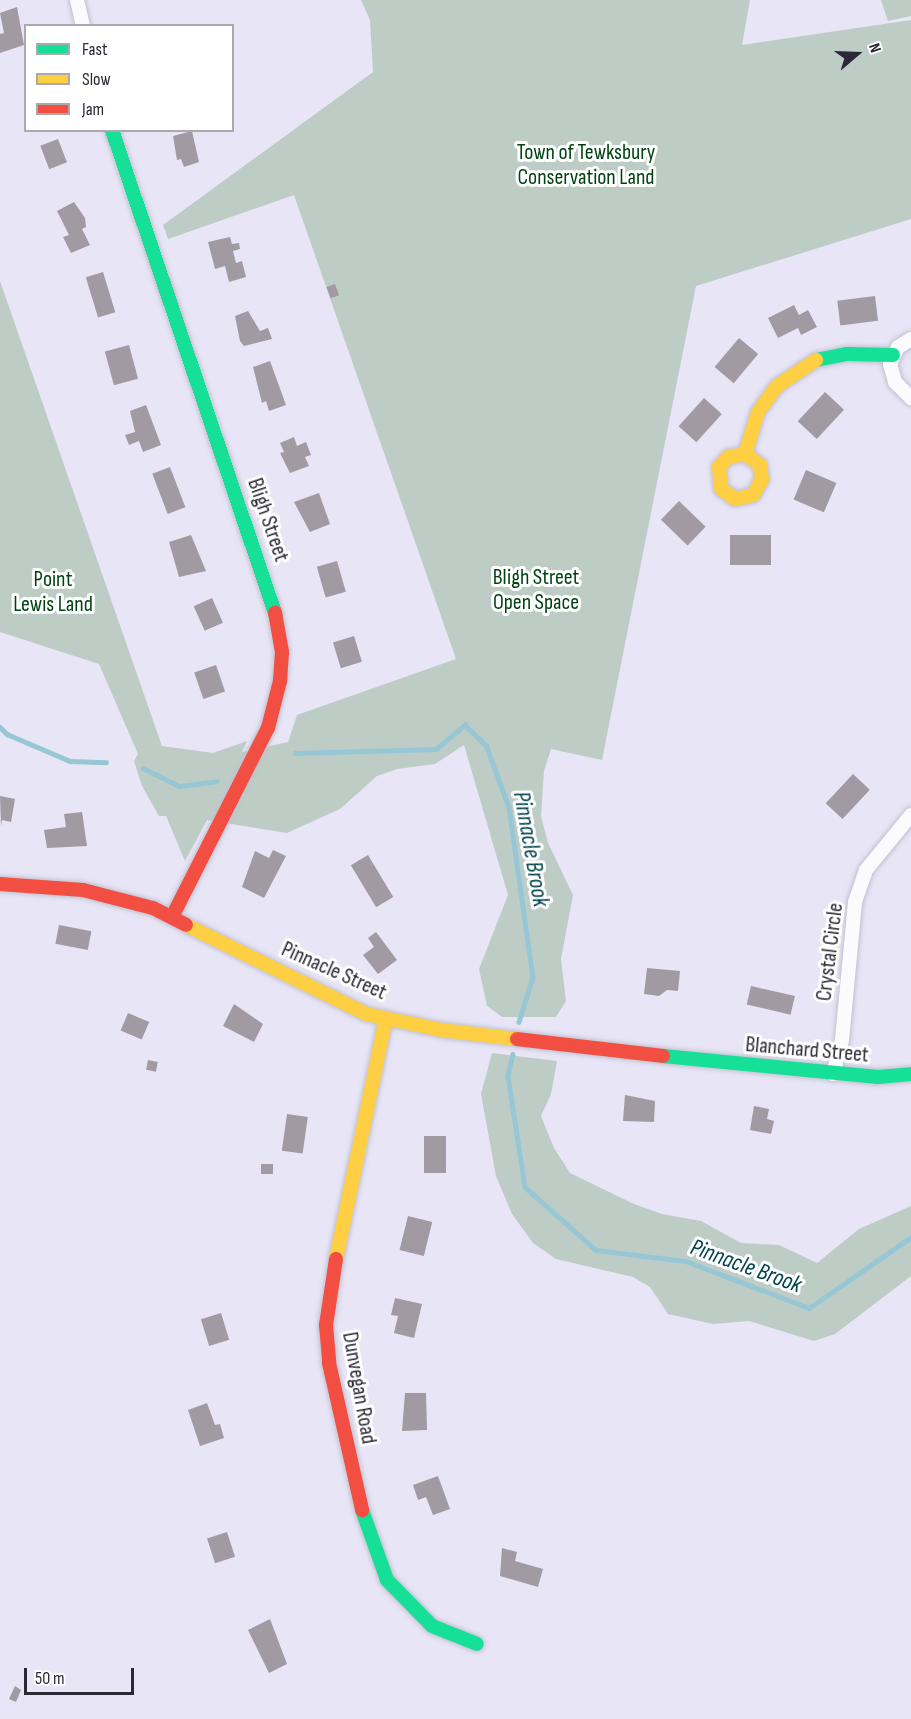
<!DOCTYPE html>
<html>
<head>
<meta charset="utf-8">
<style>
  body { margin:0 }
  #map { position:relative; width:911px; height:1719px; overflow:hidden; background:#e7e5f6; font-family:"Sofia Sans Condensed",sans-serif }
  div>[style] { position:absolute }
  .green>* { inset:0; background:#beccc6 }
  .stream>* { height:4.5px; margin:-2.25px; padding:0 2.25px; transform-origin:2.25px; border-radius:2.25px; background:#97c7d4 }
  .building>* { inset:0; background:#a19aa3; transform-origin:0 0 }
  .roads { filter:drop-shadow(0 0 2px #c2c1ce) drop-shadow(0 0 2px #c2c1ce) }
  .street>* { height:14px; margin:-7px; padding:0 7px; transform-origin:7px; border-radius:7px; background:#fbfbfe }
  .fast>* { height:14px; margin:-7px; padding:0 7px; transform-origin:7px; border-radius:7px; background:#16e098 }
  .slow>* { height:14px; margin:-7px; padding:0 7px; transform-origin:7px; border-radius:7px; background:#ffcf43 }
  .jam>* { height:14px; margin:-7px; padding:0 7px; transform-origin:7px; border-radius:7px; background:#f24e42 }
  span { translate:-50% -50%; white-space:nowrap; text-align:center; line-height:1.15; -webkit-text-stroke:6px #fff; paint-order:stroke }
  .park-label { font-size:22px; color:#004311 }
  .street-label { font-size:22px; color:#2b2935 }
  .water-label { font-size:24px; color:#00434c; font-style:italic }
  .legend { position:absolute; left:24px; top:24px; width:210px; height:108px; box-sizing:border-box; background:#fff; border:2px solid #aaa9ae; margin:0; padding:8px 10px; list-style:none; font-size:18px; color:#2b2935 }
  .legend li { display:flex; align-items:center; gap:12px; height:30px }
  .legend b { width:30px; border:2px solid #aaa9ae }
  .north { position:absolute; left:827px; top:24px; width:60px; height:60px; -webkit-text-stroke:4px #fff; paint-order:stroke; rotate:71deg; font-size:16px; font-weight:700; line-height:24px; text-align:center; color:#2b2935 }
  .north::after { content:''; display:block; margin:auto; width:21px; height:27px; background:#2b2935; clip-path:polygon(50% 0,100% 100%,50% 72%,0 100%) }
  .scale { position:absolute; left:24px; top:1668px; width:110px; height:27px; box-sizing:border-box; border:3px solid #2b2935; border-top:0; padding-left:8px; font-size:18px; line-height:21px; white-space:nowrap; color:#2b2935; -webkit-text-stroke:4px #fff; paint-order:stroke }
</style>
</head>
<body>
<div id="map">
  <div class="green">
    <i style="clip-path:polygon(361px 0,750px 0,742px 45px,911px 20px,911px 219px,696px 286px,602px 760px,551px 749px,544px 771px,541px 816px,548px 843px,573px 895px,561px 959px,566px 1001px,556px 1017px,502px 1017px,487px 1006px,479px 969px,508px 895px,464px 745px,435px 764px,397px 769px,377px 776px,340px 809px,287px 833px,207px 820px,185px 861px,166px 816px,159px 816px,142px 786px,134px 761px,138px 754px,99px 664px,0 632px,0 281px,162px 746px,213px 753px,247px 741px,242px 752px,288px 742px,297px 715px,456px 659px,294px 195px,168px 239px,163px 225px,373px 72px,370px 20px)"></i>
    <i style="clip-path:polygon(881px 0,911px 0,911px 16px,888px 21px)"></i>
    <i style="clip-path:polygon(492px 1053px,557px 1061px,551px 1094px,541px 1116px,554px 1148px,570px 1173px,634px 1204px,662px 1214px,701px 1221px,741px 1243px,779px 1245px,817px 1263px,859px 1229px,911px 1206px,911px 1276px,835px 1334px,814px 1341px,749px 1321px,713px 1324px,668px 1314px,650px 1287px,633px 1277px,556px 1259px,533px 1243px,512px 1214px,496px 1176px,481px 1094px)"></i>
  </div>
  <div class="stream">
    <i style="left:0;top:727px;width:10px;rotate:45deg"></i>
    <i style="left:7px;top:734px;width:69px;rotate:23.2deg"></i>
    <i style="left:70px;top:761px;width:36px;rotate:2deg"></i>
    <i style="left:295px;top:753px;width:141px;rotate:-1.6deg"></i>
    <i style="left:436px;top:749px;width:38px;rotate:-40deg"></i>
    <i style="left:465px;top:725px;width:29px;rotate:44deg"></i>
    <i style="left:486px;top:745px;width:66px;rotate:69.6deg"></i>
    <i style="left:509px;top:807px;width:172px;rotate:82deg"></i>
    <i style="left:533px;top:977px;width:47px;rotate:107.3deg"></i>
    <i style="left:143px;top:768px;width:40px;rotate:26.6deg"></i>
    <i style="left:179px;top:786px;width:38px;rotate:-7deg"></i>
    <i style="left:513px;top:1054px;width:23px;rotate:103deg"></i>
    <i style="left:508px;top:1076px;width:112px;rotate:81.3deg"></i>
    <i style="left:525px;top:1187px;width:95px;rotate:41.6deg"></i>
    <i style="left:596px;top:1250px;width:91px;rotate:7deg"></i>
    <i style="left:686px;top:1261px;width:132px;rotate:20.9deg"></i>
    <i style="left:809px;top:1308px;width:124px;rotate:-34.8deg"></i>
  </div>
  <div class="building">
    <i style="clip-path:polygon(17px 7px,24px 45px,0 53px,0 34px,4px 33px,0 13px)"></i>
    <i style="clip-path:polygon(192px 131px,199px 162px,184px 167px,181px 159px,177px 160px,173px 136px)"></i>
    <i style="left:58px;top:139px;width:25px;height:19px;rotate:69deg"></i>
    <i style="clip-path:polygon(74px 202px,85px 218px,86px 227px,82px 229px,90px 245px,71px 253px,63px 237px,69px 235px,57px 211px)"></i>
    <i style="clip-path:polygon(230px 237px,232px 244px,239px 243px,240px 249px,233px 251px,236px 263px,242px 261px,246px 277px,229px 282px,225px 266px,215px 269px,208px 242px)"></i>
    <i style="left:103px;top:272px;width:42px;height:18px;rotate:73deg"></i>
    <i style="left:335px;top:284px;width:12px;height:9px;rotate:70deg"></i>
    <i style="left:875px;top:296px;width:25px;height:38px;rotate:83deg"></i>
    <i style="clip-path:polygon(794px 305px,799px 315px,808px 310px,817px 327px,801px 335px,798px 328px,778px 338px,768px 318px)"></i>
    <i style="clip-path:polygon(248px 311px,260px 331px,268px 328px,272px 339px,244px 346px,240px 341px,235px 316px)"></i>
    <i style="left:739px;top:338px;width:25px;height:38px;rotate:40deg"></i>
    <i style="left:129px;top:345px;width:35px;height:25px;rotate:75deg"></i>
    <i style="clip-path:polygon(270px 361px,286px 405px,269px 411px,266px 401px,262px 403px,253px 367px)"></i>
    <i style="left:825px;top:392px;width:26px;height:40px;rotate:43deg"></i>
    <i style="left:704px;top:398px;width:24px;height:38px;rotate:42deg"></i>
    <i style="clip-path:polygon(146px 405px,161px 445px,143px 452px,139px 441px,129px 445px,125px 435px,135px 432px,130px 411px)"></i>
    <i style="clip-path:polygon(294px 437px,297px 446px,306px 442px,311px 455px,305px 457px,309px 466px,290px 473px,280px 453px,284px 452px,280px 443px)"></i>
    <i style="left:170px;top:467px;width:43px;height:19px;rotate:69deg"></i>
    <i style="left:806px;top:470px;width:33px;height:32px;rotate:23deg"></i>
    <i style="clip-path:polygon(319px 493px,330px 524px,310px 532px,294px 502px)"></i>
    <i style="left:679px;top:501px;width:37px;height:26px;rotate:44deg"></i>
    <i style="clip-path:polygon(191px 535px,206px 571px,179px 577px,169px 542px)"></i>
    <i style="left:730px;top:535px;width:41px;height:30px"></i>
    <i style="left:337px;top:561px;width:32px;height:21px;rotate:74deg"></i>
    <i style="left:212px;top:598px;width:27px;height:20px;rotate:66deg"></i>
    <i style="left:354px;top:636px;width:27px;height:22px;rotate:73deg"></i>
    <i style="left:216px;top:665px;width:28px;height:23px;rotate:71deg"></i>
    <i style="left:853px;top:774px;width:23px;height:40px;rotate:43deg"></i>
    <i style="clip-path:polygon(0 796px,15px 799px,11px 822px,2px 820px,1px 826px)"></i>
    <i style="clip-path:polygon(82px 812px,87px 846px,47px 848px,44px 830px,66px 827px,64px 814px)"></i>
    <i style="clip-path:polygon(273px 850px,286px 856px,264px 898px,242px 887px,255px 851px,269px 858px)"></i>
    <i style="left:368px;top:855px;width:49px;height:20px;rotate:59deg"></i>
    <i style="left:59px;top:925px;width:33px;height:19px;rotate:11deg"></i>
    <i style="clip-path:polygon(376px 932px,397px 960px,378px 974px,363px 955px,374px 947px,368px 938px)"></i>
    <i style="clip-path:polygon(647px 968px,680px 971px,678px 991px,667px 990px,659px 996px,644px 994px)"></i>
    <i style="left:751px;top:986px;width:45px;height:19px;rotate:13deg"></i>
    <i style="clip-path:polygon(234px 1004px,263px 1024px,254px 1042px,223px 1026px)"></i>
    <i style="left:128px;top:1013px;width:23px;height:19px;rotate:23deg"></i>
    <i style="left:148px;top:1060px;width:10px;height:10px;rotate:11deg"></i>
    <i style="clip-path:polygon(625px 1095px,655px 1101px,654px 1122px,623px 1121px)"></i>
    <i style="clip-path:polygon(754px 1106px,769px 1109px,767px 1119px,774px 1121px,771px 1134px,750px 1130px)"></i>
    <i style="left:287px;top:1114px;width:21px;height:37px;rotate:8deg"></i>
    <i style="left:424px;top:1136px;width:22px;height:37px"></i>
    <i style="left:261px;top:1164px;width:12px;height:10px"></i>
    <i style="left:408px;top:1216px;width:25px;height:35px;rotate:14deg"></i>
    <i style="clip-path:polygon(395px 1298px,422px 1304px,414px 1338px,394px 1333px,398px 1316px,391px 1315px)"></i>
    <i style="left:221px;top:1313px;width:28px;height:21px;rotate:73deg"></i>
    <i style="clip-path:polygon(405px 1393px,426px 1393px,427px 1430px,402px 1431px)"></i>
    <i style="clip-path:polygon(207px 1403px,215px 1425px,220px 1424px,224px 1438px,200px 1446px,188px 1410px)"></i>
    <i style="clip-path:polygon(438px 1476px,450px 1509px,433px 1515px,426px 1497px,418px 1500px,413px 1485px)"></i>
    <i style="left:227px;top:1532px;width:26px;height:21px;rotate:72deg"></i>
    <i style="clip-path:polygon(502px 1548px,517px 1552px,515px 1561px,543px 1569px,538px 1587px,500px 1576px)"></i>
    <i style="clip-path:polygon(270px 1619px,287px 1664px,269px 1673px,248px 1630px)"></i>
    <i style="clip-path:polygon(15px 1686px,21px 1690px,16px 1702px,9px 1699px)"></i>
  </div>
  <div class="roads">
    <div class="street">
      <i style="left:77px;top:0;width:27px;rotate:77deg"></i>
      <i style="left:911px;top:339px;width:15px;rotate:148deg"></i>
      <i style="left:898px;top:347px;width:19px;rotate:115deg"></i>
      <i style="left:890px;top:364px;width:19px;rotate:74deg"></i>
      <i style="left:895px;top:382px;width:23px;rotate:45deg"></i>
      <i style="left:833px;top:1074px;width:35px;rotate:-75deg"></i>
      <i style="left:842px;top:1040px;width:139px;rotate:-84.6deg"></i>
      <i style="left:855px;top:902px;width:34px;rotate:-71deg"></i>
      <i style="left:866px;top:870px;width:71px;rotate:-50.7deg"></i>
    </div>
    <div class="fast">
      <i style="left:112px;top:130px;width:510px;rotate:71.35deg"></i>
      <i style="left:816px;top:360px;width:32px;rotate:-11deg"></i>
      <i style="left:847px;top:354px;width:46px;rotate:1.2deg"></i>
      <i style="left:663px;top:1056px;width:216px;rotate:5.6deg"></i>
      <i style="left:878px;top:1077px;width:33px;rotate:-5deg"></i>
      <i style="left:362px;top:1510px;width:74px;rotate:70.3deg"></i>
      <i style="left:387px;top:1580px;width:64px;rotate:45.6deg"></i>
      <i style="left:432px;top:1626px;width:48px;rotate:21.8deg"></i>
    </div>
    <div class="slow">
      <i style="left:745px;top:454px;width:19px;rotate:36deg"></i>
      <i style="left:760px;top:465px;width:14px;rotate:82deg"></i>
      <i style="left:762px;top:479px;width:18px;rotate:119deg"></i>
      <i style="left:753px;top:495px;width:18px;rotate:167deg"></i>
      <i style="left:735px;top:499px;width:17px;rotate:-144deg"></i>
      <i style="left:721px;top:489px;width:22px;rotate:-95deg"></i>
      <i style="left:719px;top:467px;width:13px;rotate:-48deg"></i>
      <i style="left:728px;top:457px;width:17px;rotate:-10deg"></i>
      <i style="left:745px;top:454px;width:44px;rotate:-72.8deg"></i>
      <i style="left:758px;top:412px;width:32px;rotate:-54deg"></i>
      <i style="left:777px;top:386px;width:47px;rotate:-33.7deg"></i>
      <i style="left:186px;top:925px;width:201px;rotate:26.3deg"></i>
      <i style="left:366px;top:1014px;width:77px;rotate:12deg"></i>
      <i style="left:441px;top:1030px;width:77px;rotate:6.8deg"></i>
      <i style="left:336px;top:1259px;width:246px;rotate:-78.3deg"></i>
    </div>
    <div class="jam">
      <i style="left:0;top:884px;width:83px;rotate:4.1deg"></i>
      <i style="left:83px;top:890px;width:72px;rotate:14.4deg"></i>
      <i style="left:153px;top:908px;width:37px;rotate:27deg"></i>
      <i style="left:172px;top:917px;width:212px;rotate:-63.1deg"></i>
      <i style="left:268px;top:728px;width:49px;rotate:-75.7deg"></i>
      <i style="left:280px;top:681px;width:29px;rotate:-86deg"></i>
      <i style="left:282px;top:652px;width:40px;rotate:-100deg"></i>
      <i style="left:517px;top:1039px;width:147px;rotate:6.6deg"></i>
      <i style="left:336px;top:1259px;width:67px;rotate:98.6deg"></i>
      <i style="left:326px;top:1325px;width:38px;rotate:85deg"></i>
      <i style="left:329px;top:1363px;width:151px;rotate:77.3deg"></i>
    </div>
  </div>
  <div class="park-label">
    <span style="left:586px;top:165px">Town of Tewksbury<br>Conservation Land</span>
    <span style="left:536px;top:590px">Bligh Street<br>Open Space</span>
    <span style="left:53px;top:592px">Point<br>Lewis Land</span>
  </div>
  <div class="street-label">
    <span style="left:268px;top:520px;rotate:71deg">Bligh Street</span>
    <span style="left:830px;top:952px;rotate:-83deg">Crystal Circle</span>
    <span style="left:334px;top:971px;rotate:24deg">Pinnacle Street</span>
    <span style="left:807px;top:1050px;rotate:5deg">Blanchard Street</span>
    <span style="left:359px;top:1388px;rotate:80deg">Dunvegan Road</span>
  </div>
  <div class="water-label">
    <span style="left:531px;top:849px;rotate:80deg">Pinnacle Brook</span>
    <span style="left:746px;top:1266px;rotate:20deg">Pinnacle Brook</span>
  </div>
  <ul class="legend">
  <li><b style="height:8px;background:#16e098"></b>Fast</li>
  <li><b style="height:8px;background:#ffcf43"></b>Slow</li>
  <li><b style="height:8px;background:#f24e42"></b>Jam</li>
  </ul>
  <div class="north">N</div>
  <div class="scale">50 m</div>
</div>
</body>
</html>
